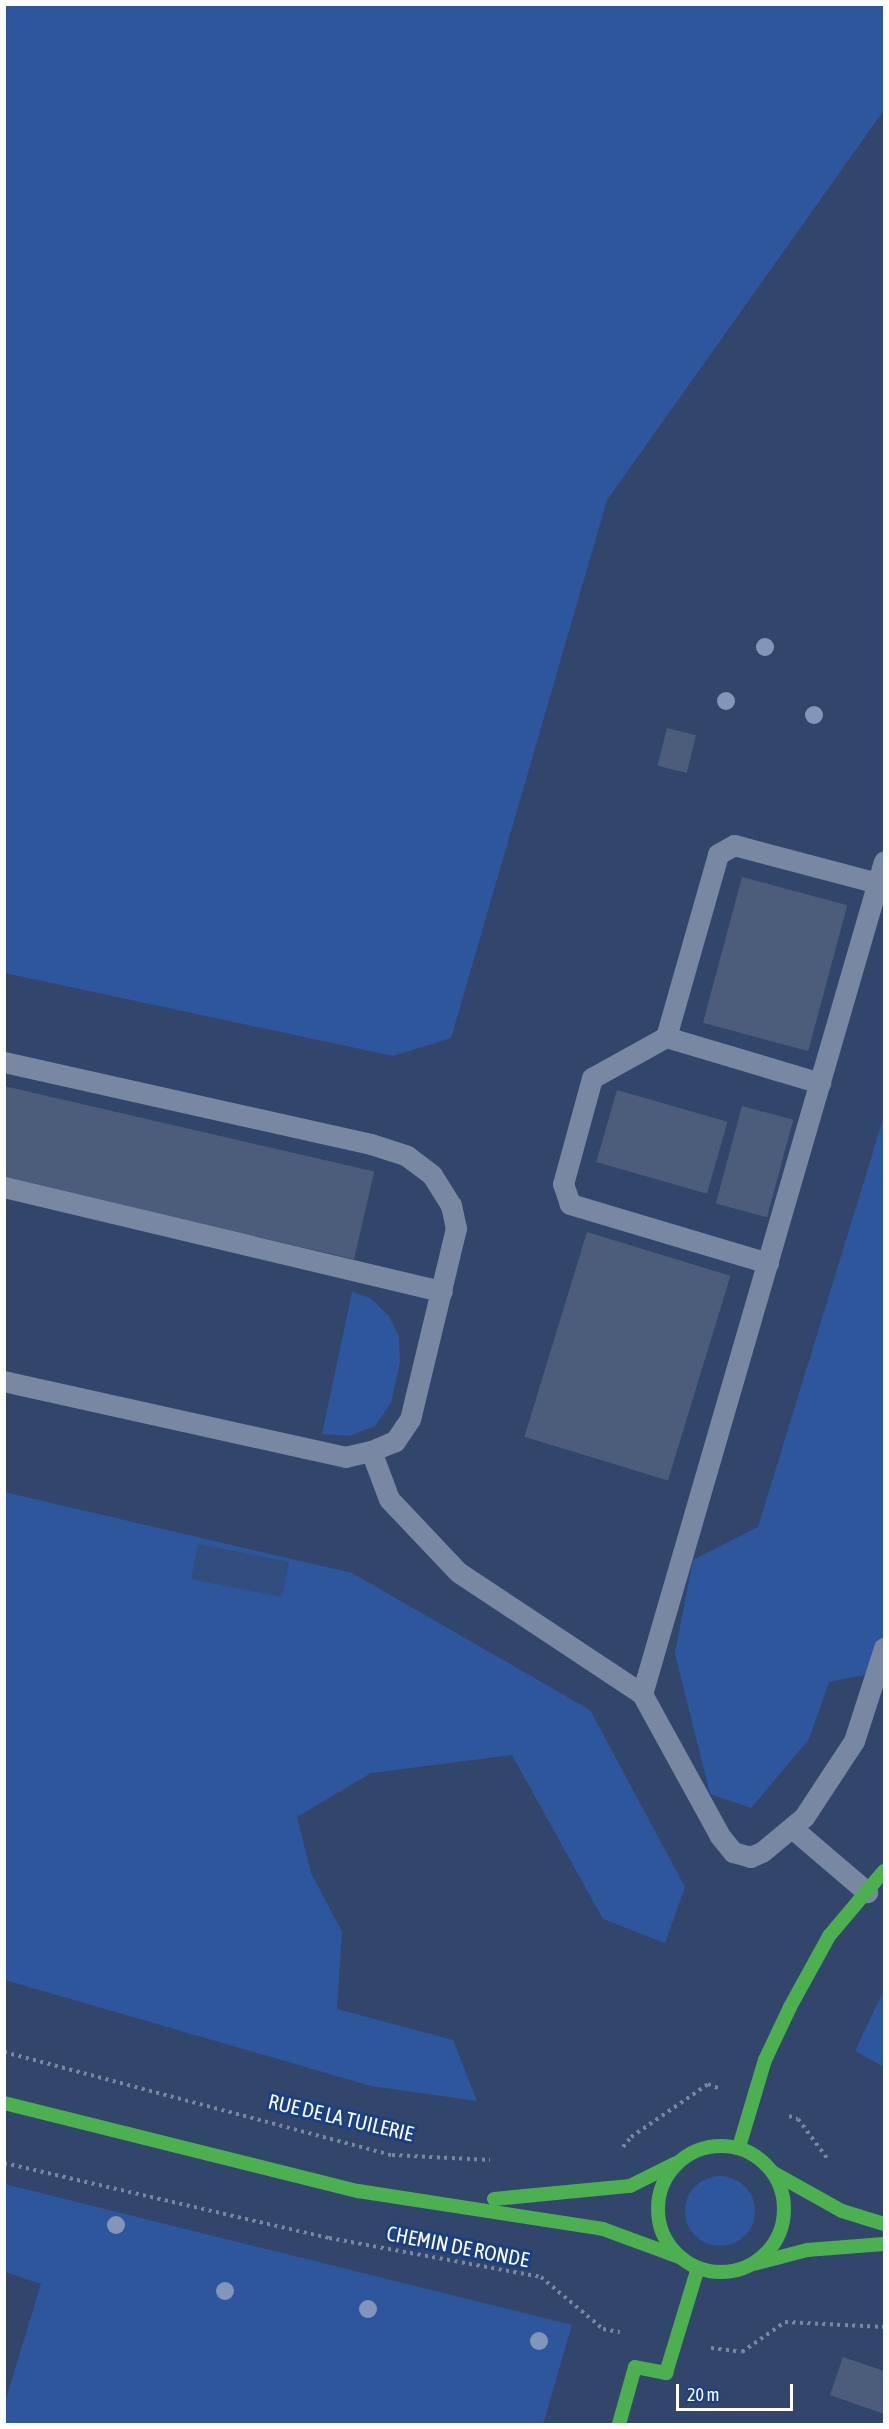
<!DOCTYPE html>
<html>
<head>
<meta charset="utf-8">
<style>
  body { margin:0 }
  #map { position:relative; width:889px; height:2429px; overflow:hidden; background:#32466c; font-family:"Asap Condensed",sans-serif }
  div>[style] { position:absolute }
  .green>* { inset:0; background:#2d569c }
  .round { border-radius:50% }
  .water>* { inset:0; background:#324e80; transform-origin:0 0 }
  .building>* { inset:0; background:#4c5d7b; transform-origin:0 0 }
  .path>* { height:4px; margin-top:-2px; transform-origin:0; background:repeating-linear-gradient(90deg,#7887a2 0 3px,transparent 0 7.5px) }
  .lane>* { height:21px; margin:-10.5px; padding:0 10.5px; transform-origin:10.5px; border-radius:10.5px; background:#7887a2 }
  .fast>* { height:14px; margin:-7px; padding:0 7px; transform-origin:7px; border-radius:7px; background:#4caf50 }
  .fast>.ring { margin:-7px; padding:0; box-sizing:content-box; background:none; border:14px solid #4caf50; border-radius:50% }
  .trees>* { width:18px; height:18px; margin:-9px; border-radius:50%; background:#8296ba }
  span { translate:-50% -50%; white-space:nowrap; text-align:center; line-height:1.15; -webkit-text-stroke:6px #193f84; paint-order:stroke }
  .street-label { font-size:21px; color:#fff }
  .frame { position:absolute; inset:0; border:6px solid #fff; pointer-events:none }
  .scale { position:absolute; left:676px; top:2384px; width:117px; height:27px; box-sizing:border-box; border:3px solid #fff; border-top:0; padding-left:8px; font-size:18px; line-height:21px; white-space:nowrap; color:#fff; -webkit-text-stroke:4px #193f84; paint-order:stroke }
</style>
</head>
<body>
<div id="map">
  <div class="green">
    <i style="clip-path:polygon(5px 4px,884px 5px,884px 110px,607px 500px,451px 1038px,393px 1056px,5px 973px)"></i>
    <i style="clip-path:polygon(884px 1116px,884px 1671px,829px 1682px,809px 1739px,751px 1808px,710px 1794px,675px 1653px,693px 1560px,758px 1527px)"></i>
    <i style="clip-path:polygon(352px 1292px,370px 1298px,389px 1316px,399px 1337px,400px 1362px,391px 1403px,375px 1426px,349px 1436px,322px 1434px)"></i>
    <i style="clip-path:polygon(4px 1492px,352px 1573px,590px 1710px,685px 1887px,665px 1943px,603px 1919px,512px 1755px,371px 1773px,297px 1817px,311px 1873px,342px 1932px,337px 2009px,453px 2040px,477px 2101px,371px 2086px,5px 1980px)"></i>
    <i style="clip-path:polygon(884px 1990px,884px 2067px,855px 2051px)"></i>
    <i class="round" style="left:685px;top:2176px;width:70px;height:70px"></i>
    <i style="clip-path:polygon(5px 2184px,572px 2325px,543px 2424px,5px 2424px,5px 2402px,41px 2284px,5px 2272px)"></i>
  </div>
  <div class="water">
    <i style="left:198px;top:1544px;width:93px;height:36px;rotate:11deg"></i>
  </div>
  <div class="building">
    <i style="left:667px;top:728px;width:30px;height:39px;rotate:14deg"></i>
    <i style="left:742px;top:877px;width:109px;height:151px;rotate:15deg"></i>
    <i style="left:4px;top:1086px;width:380px;height:90px;rotate:13deg"></i>
    <i style="left:617px;top:1090px;width:115px;height:75px;rotate:16deg"></i>
    <i style="left:742px;top:1106px;width:53px;height:101px;rotate:15deg"></i>
    <i style="left:587px;top:1232px;width:150px;height:214px;rotate:17deg"></i>
    <i style="clip-path:polygon(843px 2357px,884px 2371px,884px 2414px,830px 2395px)"></i>
  </div>
  <div class="path">
    <i style="left:4px;top:2052px;width:401px;rotate:14.9deg"></i>
    <i style="left:392px;top:2155px;width:98px;rotate:2.9deg"></i>
    <i style="left:789px;top:2116px;width:9px;rotate:18deg"></i>
    <i style="left:798px;top:2119px;width:49px;rotate:53.4deg"></i>
    <i style="left:623px;top:2147px;width:13px;rotate:-51deg"></i>
    <i style="left:631px;top:2137px;width:93px;rotate:-34.5deg"></i>
    <i style="left:708px;top:2084px;width:11px;rotate:22deg"></i>
    <i style="left:4px;top:2163px;width:334px;rotate:13deg"></i>
    <i style="left:329px;top:2238px;width:216px;rotate:10.4deg"></i>
    <i style="left:541px;top:2277px;width:81px;rotate:40deg"></i>
    <i style="left:603px;top:2329px;width:17px;rotate:10deg"></i>
    <i style="left:711px;top:2348px;width:31px;rotate:7deg"></i>
    <i style="left:742px;top:2352px;width:52px;rotate:-34.9deg"></i>
    <i style="left:785px;top:2322px;width:99px;rotate:2.9deg"></i>
  </div>
  <div class="lane">
    <i style="left:666px;top:1037px;width:161px;rotate:16.6deg"></i>
    <i style="left:4px;top:1062px;width:376px;rotate:12.6deg"></i>
    <i style="left:371px;top:1144px;width:38px;rotate:18deg"></i>
    <i style="left:407px;top:1156px;width:31px;rotate:37deg"></i>
    <i style="left:432px;top:1175px;width:36px;rotate:58deg"></i>
    <i style="left:451px;top:1205px;width:24px;rotate:78deg"></i>
    <i style="left:456px;top:1228px;width:196px;rotate:103.5deg"></i>
    <i style="left:410px;top:1419px;width:27px;rotate:124deg"></i>
    <i style="left:395px;top:1441px;width:26px;rotate:157deg"></i>
    <i style="left:371px;top:1451px;width:26px;rotate:167deg"></i>
    <i style="left:346px;top:1457px;width:350px;rotate:-167.5deg"></i>
    <i style="left:4px;top:1187px;width:450px;rotate:13.4deg"></i>
    <i style="left:768px;top:1263px;width:207px;rotate:-163.4deg"></i>
    <i style="left:570px;top:1204px;width:21px;rotate:-109deg"></i>
    <i style="left:563px;top:1184px;width:110px;rotate:-74.7deg"></i>
    <i style="left:592px;top:1078px;width:85px;rotate:-29deg"></i>
    <i style="left:666px;top:1037px;width:190px;rotate:-74.1deg"></i>
    <i style="left:718px;top:854px;width:18px;rotate:-29deg"></i>
    <i style="left:734px;top:845px;width:149px;rotate:14.8deg"></i>
    <i style="left:371px;top:1451px;width:51px;rotate:69.4deg"></i>
    <i style="left:389px;top:1499px;width:100px;rotate:46.6deg"></i>
    <i style="left:458px;top:1572px;width:221px;rotate:33.5deg"></i>
    <i style="left:642px;top:1694px;width:162px;rotate:61.2deg"></i>
    <i style="left:720px;top:1836px;width:21px;rotate:51deg"></i>
    <i style="left:733px;top:1852px;width:18px;rotate:16deg"></i>
    <i style="left:750px;top:1857px;width:13px;rotate:-23deg"></i>
    <i style="left:762px;top:1852px;width:55px;rotate:-39.8deg"></i>
    <i style="left:804px;top:1817px;width:91px;rotate:-56.7deg"></i>
    <i style="left:854px;top:1741px;width:98px;rotate:-72.1deg"></i>
    <i style="left:642px;top:1694px;width:867px;rotate:-73.8deg"></i>
    <i style="left:792px;top:1828px;width:99px;rotate:40.5deg"></i>
  </div>
  <div class="fast">
    <i style="left:4px;top:2103px;width:365px;rotate:14deg"></i>
    <i style="left:358px;top:2191px;width:248px;rotate:8.8deg"></i>
    <i style="left:603px;top:2229px;width:84px;rotate:20.2deg"></i>
    <i class="ring" style="left:658px;top:2146px;width:112px;height:112px"></i>
    <i style="left:739px;top:2147px;width:91px;rotate:-73.4deg"></i>
    <i style="left:765px;top:2060px;width:59px;rotate:-64.7deg"></i>
    <i style="left:790px;top:2007px;width:81px;rotate:-61.2deg"></i>
    <i style="left:829px;top:1936px;width:85px;rotate:-49.8deg"></i>
    <i style="left:774px;top:2173px;width:78px;rotate:29.2deg"></i>
    <i style="left:842px;top:2211px;width:44px;rotate:17.2deg"></i>
    <i style="left:494px;top:2199px;width:137px;rotate:-5.5deg"></i>
    <i style="left:630px;top:2186px;width:51px;rotate:-26.6deg"></i>
    <i style="left:753px;top:2264px;width:56px;rotate:-14.5deg"></i>
    <i style="left:807px;top:2250px;width:77px;rotate:-4.5deg"></i>
    <i style="left:619px;top:2424px;width:59px;rotate:-74.3deg"></i>
    <i style="left:635px;top:2367px;width:32px;rotate:11deg"></i>
    <i style="left:666px;top:2373px;width:110px;rotate:-73.1deg"></i>
  </div>
  <div class="trees">
    <i style="left:765px;top:647px"></i>
    <i style="left:726px;top:701px"></i>
    <i style="left:814px;top:715px"></i>
    <i style="left:116px;top:2225px"></i>
    <i style="left:225px;top:2291px"></i>
    <i style="left:368px;top:2309px"></i>
    <i style="left:539px;top:2341px"></i>
  </div>
  <div class="street-label">
    <span style="left:341px;top:2117px;rotate:13deg">RUE DE LA TUILERIE</span>
    <span style="left:458px;top:2246px;rotate:11deg">CHEMIN DE RONDE</span>
  </div>
  <div class="frame"></div>
  <div class="scale">20 m</div>
</div>
</body>
</html>
